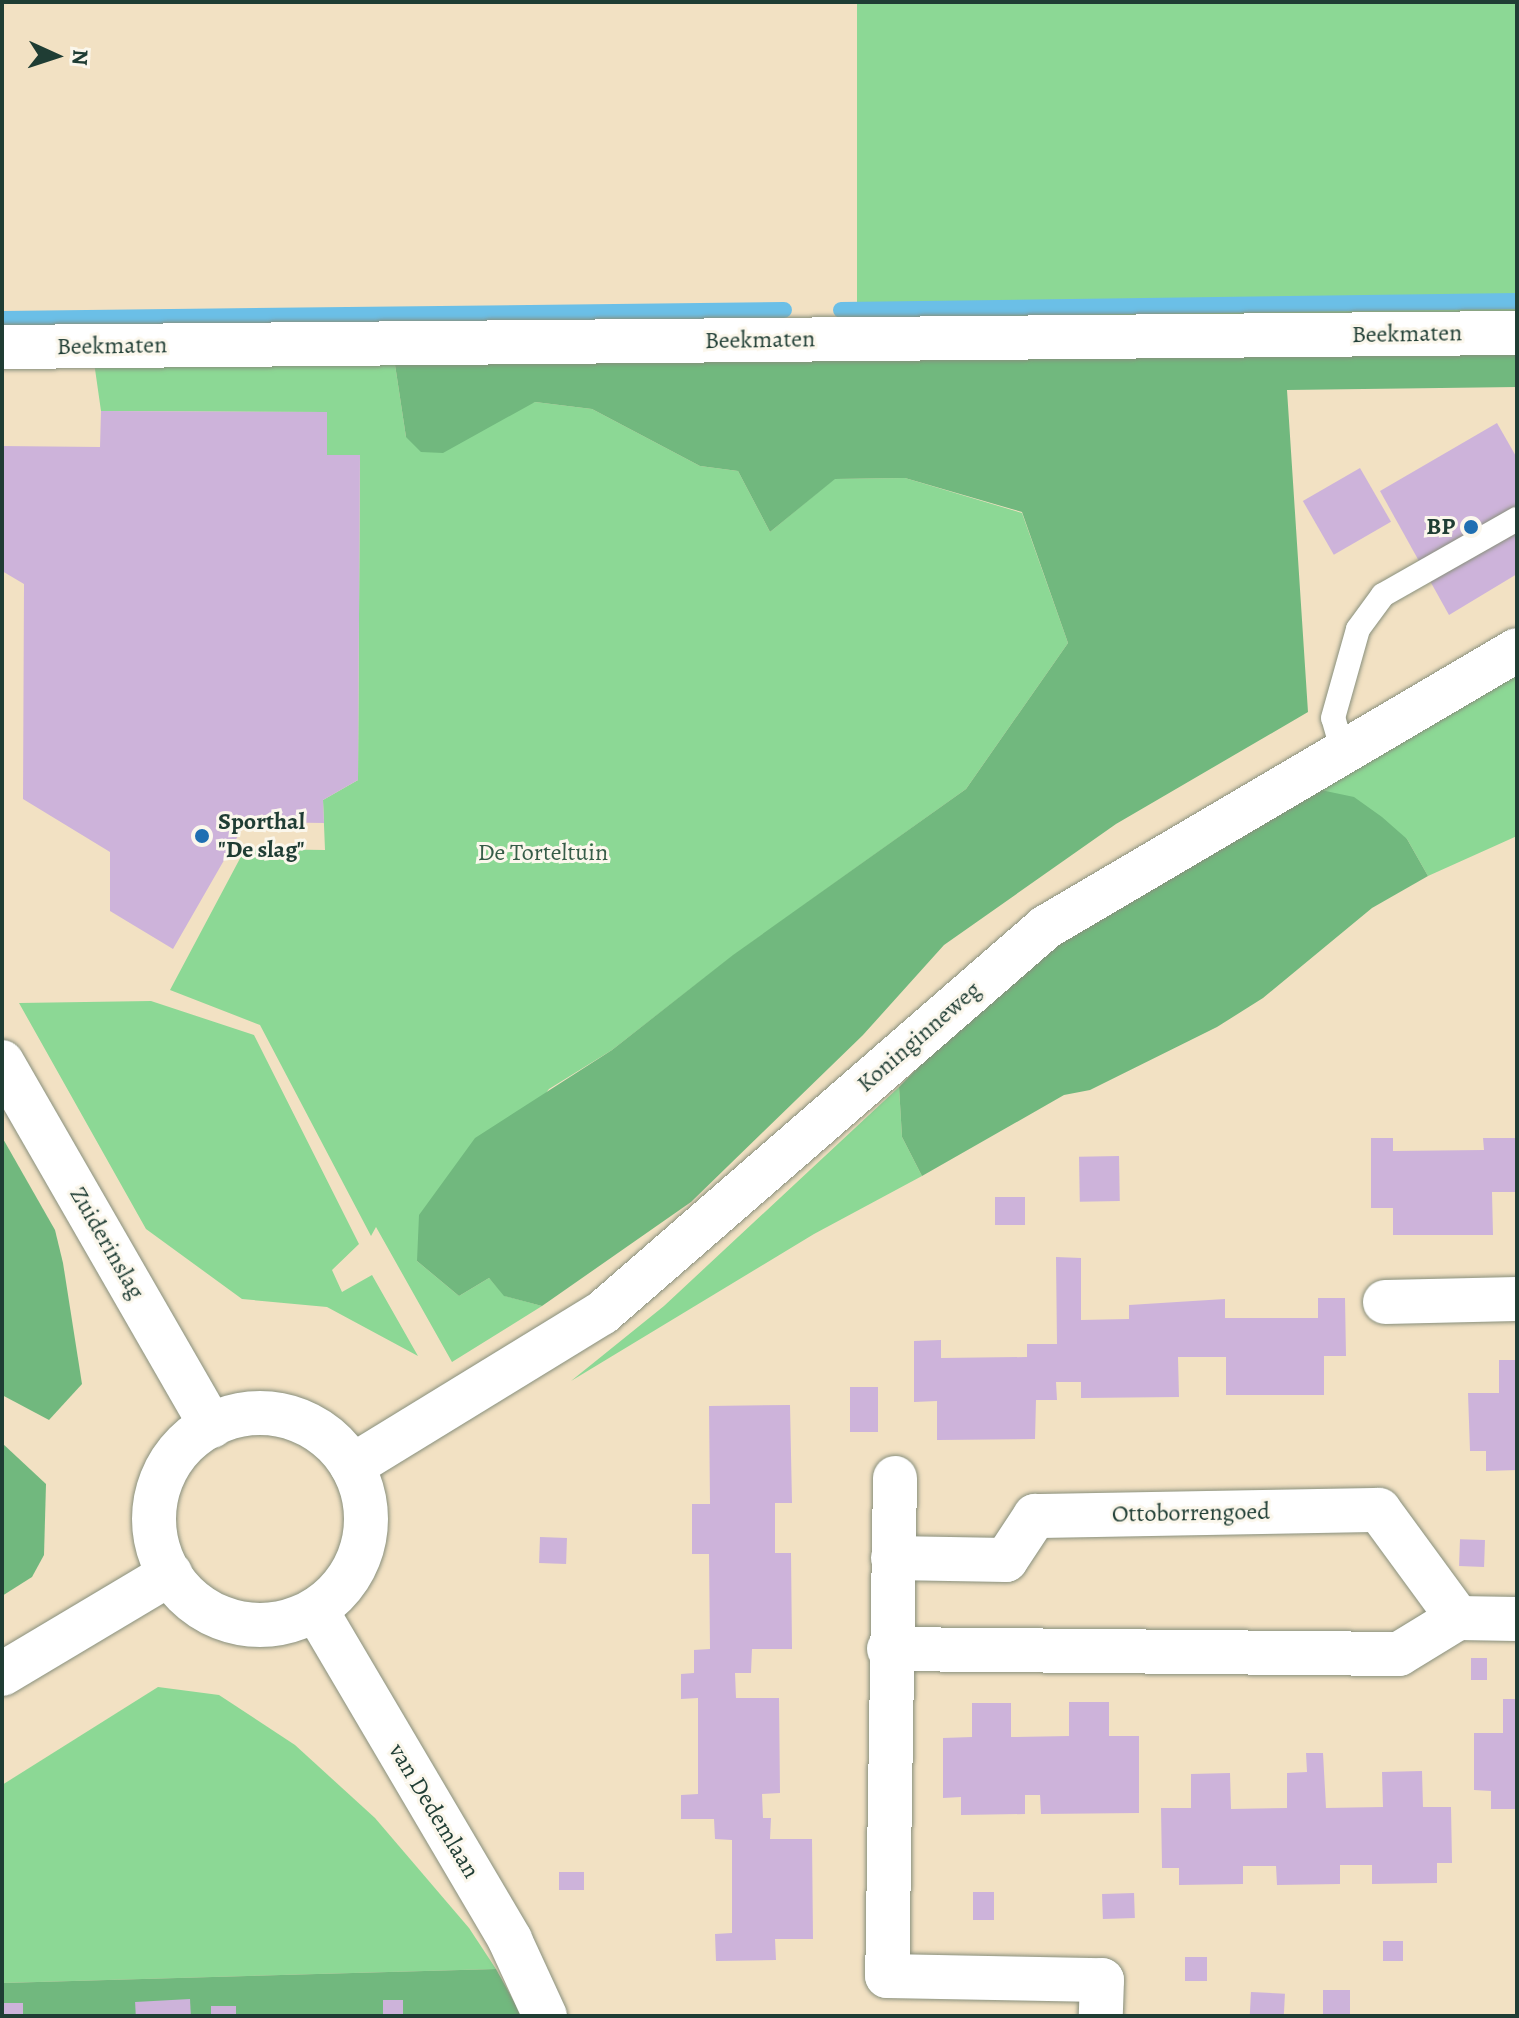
<!DOCTYPE html>
<html>
<head>
<meta charset="utf-8">
<style>
  body { margin:0 }
  #map { position:relative; width:1519px; height:2018px; overflow:hidden; background:#f2e1c3; font-family:Alegreya,serif }
  div>[style] { position:absolute }
  .green>* { inset:0; background:#8cd895; transform-origin:0 0 }
  .forest>* { inset:0; background:#71b87e }
  .stream>* { height:16px; margin:-8px; padding:0 8px; transform-origin:8px; border-radius:8px; background:#6bbfe7 }
  .building>* { inset:0; background:#cdb3da; transform-origin:0 0 }
  .roads { filter:drop-shadow(0 0 2px #888f7c) drop-shadow(0 0 2px #888f7c) }
  .service>* { height:24px; margin:-12px; padding:0 12px; transform-origin:12px; border-radius:12px; background:#fff }
  .minor>* { height:44px; margin:-22px; padding:0 22px; transform-origin:22px; border-radius:22px; background:#fff }
  .secondary>* { height:44px; margin:-22px; padding:0 22px; transform-origin:22px; border-radius:22px; background:#fff }
  .secondary>.ring { margin:-22px; padding:0; box-sizing:content-box; background:none; border:44px solid #fff; border-radius:50% }
  .dots>* { width:22px; height:22px; translate:-50% -50%; box-sizing:border-box; border:4px solid #fbf7ec; border-radius:50% }
  span { translate:-50% -50%; white-space:nowrap; text-align:center; line-height:1.15; -webkit-text-stroke:6px #fbf7ec; paint-order:stroke }
  .street-label { font-size:24px; color:#1f3d34 }
  .poi-label { font-size:24px; color:#1f3d34; font-weight:700 }
  .right { translate:-100% -50%; text-align:right }
  .left { translate:0 -50%; text-align:left }
  .park-label { font-size:24px; color:#355c47 }
  .frame { position:absolute; inset:0; border:4px solid #1f3d34; pointer-events:none }
  .north { position:absolute; left:16px; top:16px; width:80px; height:80px; -webkit-text-stroke:6px #fbf7ec; paint-order:stroke; rotate:93deg; font-size:22px; font-weight:700; line-height:32px; text-align:center; color:#1f3d34 }
  .north::after { content:''; display:block; margin:auto; width:28px; height:36px; background:#1f3d34; clip-path:polygon(50% 0,100% 100%,50% 72%,0 100%) }
</style>
</head>
<body>
<div id="map">
  <div class="green">
    <i style="left:857px;top:2px;width:660px;height:317px"></i>
    <i style="clip-path:polygon(394px 358px,406px 437px,535px 402px,592px 409px,700px 466px,738px 471px,770px 532px,834px 479px,905px 478px,1022px 513px,1068px 643px,966px 789px,734px 955px,612px 1050px,549px 1089px,417px 1261px,459px 1296px,489px 1278px,505px 1296px,542px 1306px,452px 1362px,376px 1227px,371px 1236px,260px 1025px,170px 990px,245px 849px,325px 850px,323px 800px,358px 780px,360px 455px,327px 455px,327px 412px,101px 411px,94px 362px)"></i>
    <i style="clip-path:polygon(1517px 670px,1517px 836px,1428px 876px,1407px 839px,1316px 789px)"></i>
    <i style="clip-path:polygon(151px 1001px,254px 1035px,359px 1244px,332px 1270px,342px 1292px,372px 1275px,418px 1356px,327px 1307px,242px 1299px,146px 1229px,19px 1003px)"></i>
    <i style="clip-path:polygon(899px 1087px,902px 1137px,922px 1176px,814px 1234px,571px 1381px,664px 1306px)"></i>
    <i style="clip-path:polygon(158px 1687px,219px 1695px,295px 1745px,375px 1818px,469px 1928px,496px 1969px,2px 1983px,2px 1785px)"></i>
  </div>
  <div class="forest">
    <i style="clip-path:polygon(1517px 345px,1517px 387px,1287px 390px,1308px 712px,1116px 824px,944px 945px,863px 1035px,691px 1202px,542px 1306px,504px 1296px,489px 1278px,459px 1296px,417px 1261px,419px 1215px,475px 1138px,612px 1050px,733px 955px,966px 789px,1068px 643px,1022px 512px,905px 478px,835px 479px,770px 532px,738px 471px,700px 466px,592px 409px,535px 402px,443px 453px,421px 452px,406px 437px,394px 358px)"></i>
    <i style="clip-path:polygon(1316px 789px,1354px 797px,1382px 817px,1407px 839px,1428px 876px,1372px 908px,1263px 998px,1217px 1027px,1090px 1090px,1064px 1095px,922px 1176px,902px 1137px,899px 1087px,970px 1015px,1077px 929px)"></i>
    <i style="clip-path:polygon(2px 1137px,55px 1230px,63px 1263px,82px 1384px,49px 1420px,2px 1395px)"></i>
    <i style="clip-path:polygon(2px 1443px,46px 1484px,44px 1555px,32px 1577px,2px 1596px)"></i>
    <i style="clip-path:polygon(496px 1969px,522px 2016px,2px 2016px,2px 1983px)"></i>
  </div>
  <div class="stream">
    <i style="left:841px;top:310px;width:676px;rotate:-0.76deg"></i>
    <i style="left:2px;top:319px;width:782px;rotate:-0.66deg"></i>
  </div>
  <div class="building">
    <i style="clip-path:polygon(101px 411px,327px 412px,327px 455px,360px 455px,358px 780px,323px 800px,324px 823px,246px 822px,173px 949px,110px 911px,110px 852px,23px 799px,24px 584px,2px 571px,2px 446px,100px 447px)"></i>
    <i style="clip-path:polygon(1497px 423px,1517px 458px,1517px 574px,1449px 615px,1380px 491px)"></i>
    <i style="left:1360px;top:468px;width:62px;height:66px;rotate:60deg"></i>
    <i style="clip-path:polygon(1371px 1138px,1393px 1138px,1393px 1151px,1484px 1150px,1483px 1138px,1517px 1138px,1517px 1192px,1492px 1192px,1493px 1235px,1393px 1235px,1393px 1208px,1371px 1208px)"></i>
    <i style="left:1119px;top:1156px;width:45px;height:40px;rotate:89deg"></i>
    <i style="left:995px;top:1197px;width:30px;height:28px"></i>
    <i style="clip-path:polygon(1056px 1257px,1081px 1258px,1081px 1320px,1129px 1319px,1129px 1305px,1225px 1299px,1225px 1318px,1318px 1318px,1318px 1298px,1345px 1298px,1346px 1356px,1324px 1356px,1324px 1395px,1226px 1395px,1226px 1357px,1178px 1357px,1179px 1397px,1081px 1398px,1081px 1382px,1056px 1382px,1057px 1400px,1036px 1400px,1035px 1439px,937px 1440px,937px 1401px,914px 1402px,914px 1341px,941px 1340px,941px 1358px,1027px 1357px,1027px 1344px,1057px 1344px)"></i>
    <i style="clip-path:polygon(1499px 1360px,1517px 1360px,1517px 1470px,1486px 1471px,1486px 1451px,1470px 1451px,1468px 1393px,1499px 1393px)"></i>
    <i style="left:850px;top:1387px;width:28px;height:45px"></i>
    <i style="clip-path:polygon(790px 1405px,792px 1503px,775px 1503px,775px 1553px,791px 1553px,792px 1649px,752px 1649px,751px 1673px,735px 1673px,736px 1698px,779px 1698px,780px 1793px,762px 1794px,763px 1818px,771px 1818px,770px 1839px,812px 1839px,813px 1939px,775px 1939px,776px 1960px,716px 1961px,715px 1934px,732px 1933px,732px 1840px,715px 1839px,714px 1819px,681px 1819px,681px 1795px,698px 1794px,698px 1698px,681px 1699px,681px 1674px,694px 1673px,694px 1650px,710px 1649px,709px 1554px,692px 1554px,692px 1504px,710px 1504px,709px 1406px)"></i>
    <i style="left:540px;top:1537px;width:27px;height:26px;rotate:2deg"></i>
    <i style="left:1485px;top:1540px;width:27px;height:25px;rotate:92deg"></i>
    <i style="left:1471px;top:1658px;width:16px;height:22px"></i>
    <i style="clip-path:polygon(1503px 1699px,1517px 1699px,1517px 1809px,1491px 1809px,1491px 1791px,1474px 1790px,1474px 1733px,1503px 1733px)"></i>
    <i style="clip-path:polygon(1069px 1702px,1109px 1702px,1109px 1736px,1139px 1736px,1139px 1813px,1041px 1814px,1040px 1795px,1025px 1795px,1025px 1814px,961px 1815px,961px 1797px,943px 1798px,943px 1738px,972px 1737px,972px 1703px,1011px 1703px,1011px 1737px,1069px 1736px)"></i>
    <i style="clip-path:polygon(1306px 1753px,1323px 1753px,1326px 1808px,1383px 1807px,1382px 1772px,1422px 1771px,1423px 1807px,1451px 1807px,1452px 1863px,1437px 1863px,1437px 1883px,1372px 1884px,1372px 1865px,1340px 1865px,1340px 1884px,1277px 1885px,1276px 1866px,1243px 1866px,1243px 1884px,1179px 1885px,1179px 1868px,1162px 1868px,1161px 1808px,1191px 1808px,1191px 1774px,1230px 1773px,1231px 1809px,1287px 1808px,1287px 1773px,1307px 1772px)"></i>
    <i style="left:584px;top:1872px;width:18px;height:25px;rotate:90deg"></i>
    <i style="left:973px;top:1892px;width:21px;height:28px"></i>
    <i style="left:1134px;top:1893px;width:25px;height:32px;rotate:88deg"></i>
    <i style="left:1383px;top:1941px;width:20px;height:20px"></i>
    <i style="left:1185px;top:1957px;width:22px;height:24px"></i>
    <i style="left:1350px;top:1990px;width:26px;height:27px;rotate:90deg"></i>
    <i style="left:1251px;top:1992px;width:34px;height:24px;rotate:3deg"></i>
    <i style="left:190px;top:1999px;width:17px;height:55px;rotate:87deg"></i>
    <i style="left:383px;top:2000px;width:20px;height:16px"></i>
    <i style="left:2px;top:2003px;width:21px;height:13px"></i>
    <i style="left:211px;top:2006px;width:25px;height:10px"></i>
  </div>
  <div class="roads">
    <div class="service">
      <i style="left:1343px;top:752px;width:35px;rotate:-106deg"></i>
      <i style="left:1333px;top:718px;width:92px;rotate:-74.3deg"></i>
      <i style="left:1358px;top:629px;width:42px;rotate:-53.7deg"></i>
      <i style="left:1383px;top:595px;width:154px;rotate:-29.6deg"></i>
    </div>
    <div class="minor">
      <i style="left:2px;top:347px;width:1515px;rotate:-0.53deg"></i>
      <i style="left:2px;top:1062px;width:420px;rotate:60.1deg"></i>
      <i style="left:1385px;top:1302px;width:132px;rotate:-1.3deg"></i>
      <i style="left:895px;top:1478px;width:498px;rotate:90.9deg"></i>
      <i style="left:887px;top:1976px;width:215px;rotate:1.1deg"></i>
      <i style="left:1102px;top:1980px;width:36px;rotate:92deg"></i>
      <i style="left:893px;top:1558px;width:113px;rotate:1deg"></i>
      <i style="left:1006px;top:1560px;width:53px;rotate:-56.6deg"></i>
      <i style="left:1035px;top:1516px;width:344px;rotate:-1deg"></i>
      <i style="left:1379px;top:1510px;width:134px;rotate:53.8deg"></i>
      <i style="left:316px;top:1610px;width:383px;rotate:59.5deg"></i>
      <i style="left:510px;top:1940px;width:84px;rotate:65.3deg"></i>
      <i style="left:889px;top:1649px;width:510px;rotate:0.56deg"></i>
      <i style="left:1399px;top:1654px;width:69px;rotate:-31.4deg"></i>
      <i style="left:1458px;top:1618px;width:59px;rotate:1deg"></i>
    </div>
    <div class="secondary">
      <i class="ring" style="left:154px;top:1413px;width:168px;height:168px"></i>
      <i style="left:352px;top:1466px;width:293px;rotate:-31.5deg"></i>
      <i style="left:602px;top:1313px;width:588px;rotate:-41deg"></i>
      <i style="left:1046px;top:927px;width:546px;rotate:-30.46deg"></i>
      <i style="left:2px;top:1674px;width:196px;rotate:-30.8deg"></i>
    </div>
  </div>
  <div class="dots">
    <i style="left:1471px;top:527px;background:#1f6fb2"></i>
    <i style="left:202px;top:836px;background:#1f6fb2"></i>
  </div>
  <div class="street-label">
    <span style="left:1407px;top:334px;rotate:-1deg">Beekmaten</span>
    <span style="left:760px;top:340px;rotate:-1deg">Beekmaten</span>
    <span style="left:112px;top:346px;rotate:-1deg">Beekmaten</span>
    <span style="left:919px;top:1037px;rotate:-41deg">Koninginneweg</span>
    <span style="left:107px;top:1243px;rotate:60deg">Zuiderinslag</span>
    <span style="left:1191px;top:1513px;rotate:-1deg">Ottoborrengoed</span>
    <span style="left:434px;top:1811px;rotate:59deg">van Dedemlaan</span>
  </div>
  <div class="poi-label">
    <span class="right" style="left:1455px;top:527px">BP</span>
    <span class="left" style="left:218px;top:836px">Sporthal<br>"De slag"</span>
  </div>
  <div class="park-label">
    <span style="left:543px;top:853px">De Torteltuin</span>
  </div>
  <div class="frame"></div>
  <div class="north">N</div>
</div>
</body>
</html>
